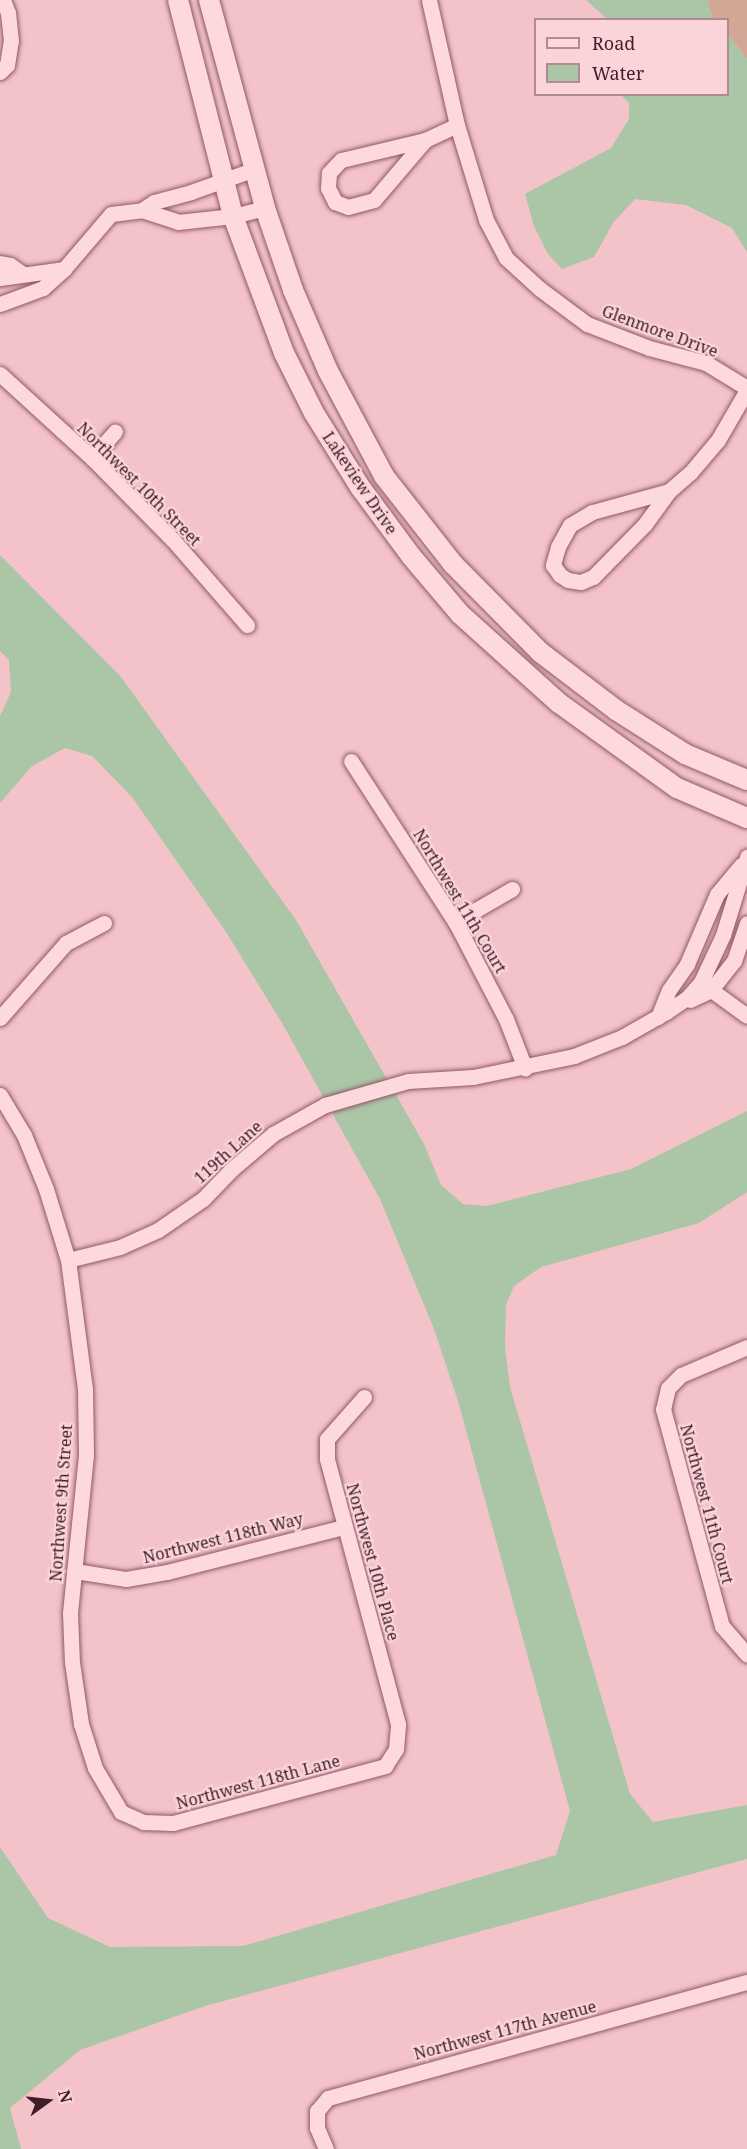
<!DOCTYPE html>
<html>
<head>
<meta charset="utf-8">
<style>
  body { margin:0 }
  #map { position:relative; width:747px; height:2149px; overflow:hidden; background:#f3c3c9; font-family:"Noto Serif",serif }
  div>[style] { position:absolute }
  .green>* { inset:0; background:#d3a795 }
  .water>* { inset:0; background:#aac6a6 }
  .roads { filter:drop-shadow(0 0 2px #915768) drop-shadow(0 0 2px #915768) }
  .minor>* { height:15px; margin:-7.5px; padding:0 7.5px; transform-origin:7.5px; border-radius:7.5px; background:#fdd8dd }
  .tertiary>* { height:20px; margin:-10px; padding:0 10px; transform-origin:10px; border-radius:10px; background:#fdd8dd }
  span { translate:-50% -50%; white-space:nowrap; text-align:center; line-height:1.15; -webkit-text-stroke:4.5px #fad4d8; paint-order:stroke }
  .street-label { font-size:16px; color:#3f1d29 }
  .legend { position:absolute; left:534px; top:18px; width:195px; height:78px; box-sizing:border-box; background:#fad4d8; border:2px solid #af8b92; margin:0; padding:8px 10px; list-style:none; font-size:18px; color:#3f1d29 }
  .legend li { display:flex; align-items:center; gap:12px; height:30px }
  .legend b { width:30px; border:2px solid #af8b92 }
  .north { position:absolute; left:18px; top:2071px; width:60px; height:60px; -webkit-text-stroke:4px #fad4d8; paint-order:stroke; rotate:75deg; font-size:16px; font-weight:700; line-height:24px; text-align:center; color:#3f1d29 }
  .north::after { content:''; display:block; margin:auto; width:21px; height:27px; background:#3f1d29; clip-path:polygon(50% 0,100% 100%,50% 72%,0 100%) }
</style>
</head>
<body>
<div id="map">
  <div class="green">
    <i style="clip-path:polygon(707px 0,747px 0,747px 59px,728px 35px,728px 20px,713px 19px)"></i>
  </div>
  <div class="water">
    <i style="clip-path:polygon(586px 0,707px 0,713px 19px,607px 19px)"></i>
    <i style="clip-path:polygon(728px 35px,747px 59px,747px 252px,732px 228px,686px 205px,635px 199px,613px 223px,594px 257px,562px 269px,548px 254px,534px 226px,525px 194px,611px 148px,629px 119px,629px 103px,621px 95px,728px 94px)"></i>
    <i style="clip-path:polygon(0 555px,121px 677px,296px 920px,424px 1144px,441px 1185px,463px 1204px,487px 1206px,631px 1169px,747px 1111px,747px 1192px,699px 1223px,541px 1267px,514px 1286px,506px 1305px,505px 1347px,510px 1387px,630px 1794px,653px 1822px,747px 1805px,747px 1859px,205px 2006px,80px 2050px,10px 2108px,21px 2149px,0 2149px,0 1847px,48px 1918px,110px 1947px,243px 1946px,556px 1855px,570px 1811px,458px 1401px,434px 1329px,380px 1199px,282px 1023px,226px 932px,132px 797px,92px 756px,65px 748px,32px 766px,0 803px,0 716px,11px 692px,9px 660px,0 651px)"></i>
  </div>
  <div class="roads">
    <div class="minor">
      <i style="left:429px;top:0;width:128px;rotate:77.4deg"></i>
      <i style="left:457px;top:125px;width:99px;rotate:73deg"></i>
      <i style="left:486px;top:220px;width:43px;rotate:62.2deg"></i>
      <i style="left:506px;top:258px;width:46px;rotate:42.4deg"></i>
      <i style="left:540px;top:289px;width:59px;rotate:36.7deg"></i>
      <i style="left:587px;top:324px;width:66px;rotate:21.2deg"></i>
      <i style="left:649px;top:348px;width:59px;rotate:14.7deg"></i>
      <i style="left:706px;top:363px;width:48px;rotate:31.4deg"></i>
      <i style="left:0;top:72px;width:10px;rotate:-45deg"></i>
      <i style="left:7px;top:65px;width:24px;rotate:-81deg"></i>
      <i style="left:11px;top:41px;width:28px;rotate:-96deg"></i>
      <i style="left:8px;top:13px;width:14px;rotate:-111deg"></i>
      <i style="left:425px;top:140px;width:86px;rotate:166.6deg"></i>
      <i style="left:341px;top:160px;width:18px;rotate:133deg"></i>
      <i style="left:329px;top:173px;width:15px;rotate:94deg"></i>
      <i style="left:328px;top:188px;width:16px;rotate:63deg"></i>
      <i style="left:335px;top:202px;width:14px;rotate:21deg"></i>
      <i style="left:348px;top:207px;width:27px;rotate:-15deg"></i>
      <i style="left:374px;top:200px;width:79px;rotate:-49.6deg"></i>
      <i style="left:425px;top:140px;width:35px;rotate:-25deg"></i>
      <i style="left:142px;top:210px;width:14px;rotate:-34deg"></i>
      <i style="left:154px;top:202px;width:38px;rotate:-15deg"></i>
      <i style="left:191px;top:192px;width:68px;rotate:-19.8deg"></i>
      <i style="left:0;top:263px;width:10px;rotate:11deg"></i>
      <i style="left:10px;top:265px;width:16px;rotate:35deg"></i>
      <i style="left:0;top:278px;width:65px;rotate:-8deg"></i>
      <i style="left:0;top:304px;width:46px;rotate:-20.4deg"></i>
      <i style="left:43px;top:288px;width:28px;rotate:-42deg"></i>
      <i style="left:64px;top:269px;width:72px;rotate:-49.5deg"></i>
      <i style="left:111px;top:214px;width:31px;rotate:-7deg"></i>
      <i style="left:142px;top:210px;width:38px;rotate:18deg"></i>
      <i style="left:178px;top:222px;width:55px;rotate:-6.2deg"></i>
      <i style="left:233px;top:216px;width:33px;rotate:-14deg"></i>
      <i style="left:0;top:374px;width:125px;rotate:42.4deg"></i>
      <i style="left:92px;top:458px;width:115px;rotate:45.4deg"></i>
      <i style="left:173px;top:540px;width:113px;rotate:49deg"></i>
      <i style="left:92px;top:458px;width:35px;rotate:-49deg"></i>
      <i style="left:669px;top:491px;width:80px;rotate:164.7deg"></i>
      <i style="left:592px;top:512px;width:26px;rotate:149deg"></i>
      <i style="left:570px;top:525px;width:25px;rotate:119deg"></i>
      <i style="left:558px;top:547px;width:19px;rotate:106deg"></i>
      <i style="left:553px;top:565px;width:12px;rotate:55deg"></i>
      <i style="left:560px;top:575px;width:9px;rotate:32deg"></i>
      <i style="left:568px;top:580px;width:13px;rotate:9deg"></i>
      <i style="left:581px;top:582px;width:13px;rotate:-23deg"></i>
      <i style="left:593px;top:577px;width:74px;rotate:-45.5deg"></i>
      <i style="left:645px;top:524px;width:41px;rotate:-54deg"></i>
      <i style="left:669px;top:491px;width:28px;rotate:-41deg"></i>
      <i style="left:690px;top:473px;width:43px;rotate:-49.7deg"></i>
      <i style="left:718px;top:440px;width:58px;rotate:-59.9deg"></i>
      <i style="left:351px;top:761px;width:195px;rotate:57.1deg"></i>
      <i style="left:457px;top:925px;width:106px;rotate:62.5deg"></i>
      <i style="left:506px;top:1019px;width:53px;rotate:68.8deg"></i>
      <i style="left:455px;top:922px;width:66px;rotate:-30.1deg"></i>
      <i style="left:703px;top:984px;width:54px;rotate:36deg"></i>
      <i style="left:690px;top:1000px;width:23px;rotate:-25deg"></i>
      <i style="left:711px;top:990px;width:37px;rotate:-52deg"></i>
      <i style="left:734px;top:961px;width:40px;rotate:-71.1deg"></i>
      <i style="left:658px;top:1017px;width:29px;rotate:-68deg"></i>
      <i style="left:669px;top:990px;width:32px;rotate:-55deg"></i>
      <i style="left:687px;top:964px;width:76px;rotate:-66.8deg"></i>
      <i style="left:717px;top:894px;width:38px;rotate:-50deg"></i>
      <i style="left:0;top:1018px;width:100px;rotate:-48.7deg"></i>
      <i style="left:66px;top:943px;width:43px;rotate:-27.8deg"></i>
      <i style="left:0;top:1095px;width:47px;rotate:59deg"></i>
      <i style="left:24px;top:1135px;width:58px;rotate:67.8deg"></i>
      <i style="left:46px;top:1189px;width:74px;rotate:72.8deg"></i>
      <i style="left:68px;top:1260px;width:130px;rotate:82.5deg"></i>
      <i style="left:85px;top:1389px;width:66px;rotate:89.1deg"></i>
      <i style="left:86px;top:1455px;width:159px;rotate:95.8deg"></i>
      <i style="left:70px;top:1613px;width:49px;rotate:87.7deg"></i>
      <i style="left:72px;top:1662px;width:63px;rotate:81.7deg"></i>
      <i style="left:81px;top:1724px;width:46px;rotate:72.3deg"></i>
      <i style="left:95px;top:1768px;width:51px;rotate:59.4deg"></i>
      <i style="left:121px;top:1812px;width:24px;rotate:24deg"></i>
      <i style="left:143px;top:1822px;width:30px;rotate:2deg"></i>
      <i style="left:173px;top:1823px;width:220px;rotate:-15deg"></i>
      <i style="left:385px;top:1766px;width:20px;rotate:-57deg"></i>
      <i style="left:396px;top:1749px;width:25px;rotate:-85deg"></i>
      <i style="left:398px;top:1724px;width:274px;rotate:-105deg"></i>
      <i style="left:327px;top:1459px;width:20px;rotate:-90deg"></i>
      <i style="left:327px;top:1439px;width:56px;rotate:-48.6deg"></i>
      <i style="left:68px;top:1260px;width:54px;rotate:-14deg"></i>
      <i style="left:120px;top:1247px;width:42px;rotate:-24.1deg"></i>
      <i style="left:158px;top:1230px;width:55px;rotate:-34.6deg"></i>
      <i style="left:203px;top:1199px;width:42px;rotate:-46deg"></i>
      <i style="left:232px;top:1169px;width:54px;rotate:-40.5deg"></i>
      <i style="left:273px;top:1134px;width:60px;rotate:-29.1deg"></i>
      <i style="left:325px;top:1105px;width:86px;rotate:-16.1deg"></i>
      <i style="left:408px;top:1081px;width:65px;rotate:-3.5deg"></i>
      <i style="left:473px;top:1077px;width:103px;rotate:-11.7deg"></i>
      <i style="left:574px;top:1056px;width:52px;rotate:-21.6deg"></i>
      <i style="left:622px;top:1037px;width:51px;rotate:-29.6deg"></i>
      <i style="left:666px;top:1012px;width:27px;rotate:-34deg"></i>
      <i style="left:688px;top:997px;width:20px;rotate:-49deg"></i>
      <i style="left:701px;top:982px;width:52px;rotate:-64.9deg"></i>
      <i style="left:723px;top:935px;width:82px;rotate:-72.9deg"></i>
      <i style="left:747px;top:1347px;width:72px;rotate:157deg"></i>
      <i style="left:681px;top:1375px;width:18px;rotate:135deg"></i>
      <i style="left:668px;top:1388px;width:22px;rotate:103deg"></i>
      <i style="left:663px;top:1409px;width:225px;rotate:74.8deg"></i>
      <i style="left:722px;top:1626px;width:38px;rotate:49deg"></i>
      <i style="left:75px;top:1571px;width:52px;rotate:8.9deg"></i>
      <i style="left:126px;top:1579px;width:42px;rotate:-9.7deg"></i>
      <i style="left:167px;top:1572px;width:182px;rotate:-14.3deg"></i>
      <i style="left:326px;top:2149px;width:23px;rotate:-113deg"></i>
      <i style="left:317px;top:2128px;width:17px;rotate:-90deg"></i>
      <i style="left:317px;top:2111px;width:17px;rotate:-50deg"></i>
      <i style="left:328px;top:2098px;width:435px;rotate:-15.5deg"></i>
    </div>
    <div class="tertiary">
      <i style="left:178px;top:0;width:223px;rotate:75.7deg"></i>
      <i style="left:233px;top:216px;width:146px;rotate:69.6deg"></i>
      <i style="left:284px;top:353px;width:67px;rotate:63.4deg"></i>
      <i style="left:314px;top:413px;width:87px;rotate:58.1deg"></i>
      <i style="left:360px;top:487px;width:86px;rotate:53.5deg"></i>
      <i style="left:411px;top:556px;width:76px;rotate:49.8deg"></i>
      <i style="left:460px;top:614px;width:133px;rotate:42deg"></i>
      <i style="left:559px;top:703px;width:145px;rotate:35.8deg"></i>
      <i style="left:677px;top:788px;width:76px;rotate:23.2deg"></i>
      <i style="left:209px;top:0;width:215px;rotate:74.9deg"></i>
      <i style="left:265px;top:208px;width:87px;rotate:71.1deg"></i>
      <i style="left:293px;top:290px;width:88px;rotate:66.6deg"></i>
      <i style="left:328px;top:371px;width:119px;rotate:61.9deg"></i>
      <i style="left:384px;top:476px;width:112px;rotate:51.9deg"></i>
      <i style="left:453px;top:564px;width:124px;rotate:45.3deg"></i>
      <i style="left:540px;top:652px;width:96px;rotate:37.3deg"></i>
      <i style="left:616px;top:710px;width:82px;rotate:32.5deg"></i>
      <i style="left:685px;top:754px;width:67px;rotate:22.8deg"></i>
    </div>
  </div>
  <div class="street-label">
    <span style="left:660px;top:331px;rotate:20deg">Glenmore Drive</span>
    <span style="left:360px;top:483px;rotate:56deg">Lakeview Drive</span>
    <span style="left:139px;top:484px;rotate:45deg">Northwest 10th Street</span>
    <span style="left:460px;top:901px;rotate:59deg">Northwest 11th Court</span>
    <span style="left:228px;top:1152px;rotate:-42deg">119th Lane</span>
    <span style="left:61px;top:1503px;rotate:-86deg">Northwest 9th Street</span>
    <span style="left:707px;top:1504px;rotate:75deg">Northwest 11th Court</span>
    <span style="left:223px;top:1538px;rotate:-14deg">Northwest 118th Way</span>
    <span style="left:373px;top:1562px;rotate:75deg">Northwest 10th Place</span>
    <span style="left:258px;top:1782px;rotate:-15deg">Northwest 118th Lane</span>
    <span style="left:505px;top:2030px;rotate:-15deg">Northwest 117th Avenue</span>
  </div>
  <ul class="legend">
  <li><b style="height:8px;background:#fdd8dd"></b>Road</li>
  <li><b style="height:16px;background:#aac6a6"></b>Water</li>
  </ul>
  <div class="north">N</div>
</div>
</body>
</html>
